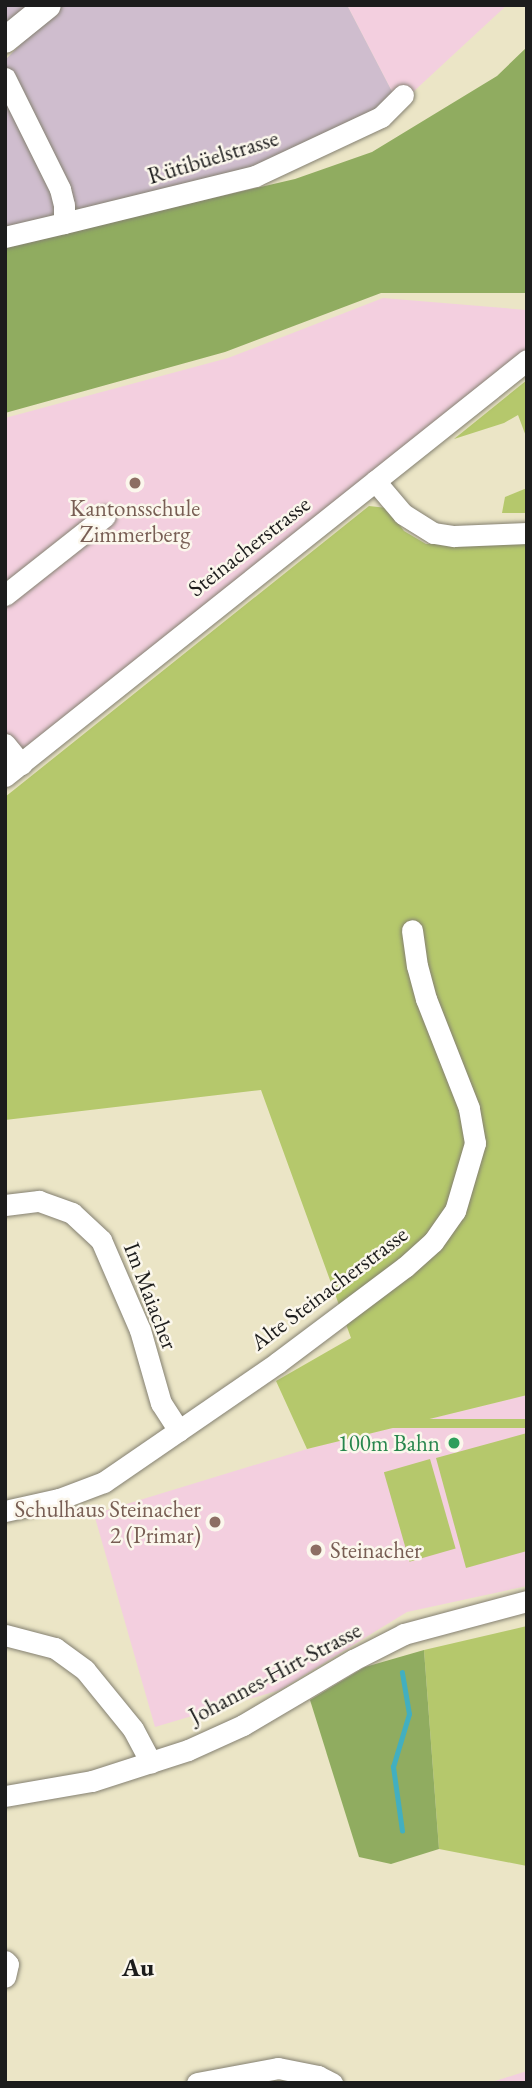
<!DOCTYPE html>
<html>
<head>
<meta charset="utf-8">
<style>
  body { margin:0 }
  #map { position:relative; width:532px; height:2088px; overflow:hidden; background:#ebe5c6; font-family:"EB Garamond",serif }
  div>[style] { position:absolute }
  .built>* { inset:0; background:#f3cfdf }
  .industrial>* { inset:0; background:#cfbdce }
  .green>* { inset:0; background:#b5c86c; transform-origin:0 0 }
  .forest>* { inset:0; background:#90ac60 }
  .stream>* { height:4.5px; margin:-2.25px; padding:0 2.25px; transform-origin:2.25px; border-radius:2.25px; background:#42afc0 }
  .roads { filter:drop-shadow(0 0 2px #848071) drop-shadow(0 0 2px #848071) }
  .minor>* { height:21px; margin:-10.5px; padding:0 10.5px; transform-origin:10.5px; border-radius:10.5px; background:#fff }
  .major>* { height:26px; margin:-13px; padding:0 13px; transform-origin:13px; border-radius:13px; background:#fff }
  .dots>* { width:19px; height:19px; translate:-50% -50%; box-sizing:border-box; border:4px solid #fbf7ec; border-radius:50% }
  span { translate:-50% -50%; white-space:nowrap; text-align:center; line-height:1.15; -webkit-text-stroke:5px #fbf7ec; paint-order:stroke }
  .street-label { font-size:23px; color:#1c1c1c }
  .education-label { font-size:23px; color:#785e54 }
  .right { translate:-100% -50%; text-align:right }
  .left { translate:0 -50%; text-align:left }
  .leisure-label { font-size:23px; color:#27864d }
  .quarter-label { font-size:26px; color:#1c1c1c; font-weight:700 }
  .frame { position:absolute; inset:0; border:7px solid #1c1c1c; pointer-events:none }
</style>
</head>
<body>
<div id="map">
  <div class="built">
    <i style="clip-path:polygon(347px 5px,507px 5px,399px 105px)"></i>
    <i style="clip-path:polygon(383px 298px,527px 310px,527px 354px,5px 763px,5px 418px,228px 358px)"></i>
    <i style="clip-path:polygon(527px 1395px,527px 1586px,407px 1612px,280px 1690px,155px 1727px,94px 1514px,307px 1449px)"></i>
    <i style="clip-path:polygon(527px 2071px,527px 2083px,489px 2083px)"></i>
  </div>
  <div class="industrial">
    <i style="clip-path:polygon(5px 5px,347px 5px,399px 105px,262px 170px,5px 231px,5px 60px,20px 45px,5px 23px)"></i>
  </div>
  <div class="green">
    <i style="clip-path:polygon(527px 380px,527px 439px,518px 415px,504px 423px,454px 439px)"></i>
    <i style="clip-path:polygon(527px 488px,527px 513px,502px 513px,505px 497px)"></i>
    <i style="clip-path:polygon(369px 506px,387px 508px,404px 531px,426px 544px,527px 543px,527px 1395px,307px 1449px,276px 1381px,351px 1338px,261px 1090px,5px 1120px,5px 797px)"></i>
    <i style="left:527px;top:1419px;width:9px;height:150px;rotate:90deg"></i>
    <i style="clip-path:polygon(527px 1433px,527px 1551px,466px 1568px,436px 1458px)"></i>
    <i style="left:430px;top:1459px;width:93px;height:48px;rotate:74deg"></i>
    <i style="clip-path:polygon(527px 1626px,527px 1866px,439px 1849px,424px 1650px)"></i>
  </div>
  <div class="forest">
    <i style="clip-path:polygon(527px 47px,527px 293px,381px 293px,225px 352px,5px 413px,5px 246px,295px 179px,372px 152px,497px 76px)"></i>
    <i style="clip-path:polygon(424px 1650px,439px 1849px,391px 1864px,359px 1857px,310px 1700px,365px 1667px)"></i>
  </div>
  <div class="stream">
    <i style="left:402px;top:1831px;width:65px;rotate:-98deg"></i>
    <i style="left:393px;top:1767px;width:55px;rotate:-73.2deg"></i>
    <i style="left:409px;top:1714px;width:42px;rotate:-99.7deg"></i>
  </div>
  <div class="roads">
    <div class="minor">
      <i style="left:5px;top:78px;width:124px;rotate:63.6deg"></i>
      <i style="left:60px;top:189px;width:16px;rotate:76deg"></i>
      <i style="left:64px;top:205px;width:18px;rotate:90deg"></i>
      <i style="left:64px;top:223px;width:61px;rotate:166.7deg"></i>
      <i style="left:64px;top:223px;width:197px;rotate:-13.8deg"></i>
      <i style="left:255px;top:176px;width:139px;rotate:-25.1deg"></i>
      <i style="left:381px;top:117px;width:31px;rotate:-45deg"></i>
      <i style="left:375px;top:481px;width:43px;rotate:49.7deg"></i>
      <i style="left:403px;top:514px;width:36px;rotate:32deg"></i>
      <i style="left:434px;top:533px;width:20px;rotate:9deg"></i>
      <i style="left:454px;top:536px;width:73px;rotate:-2.4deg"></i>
      <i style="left:5px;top:595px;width:127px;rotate:-38.3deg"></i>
      <i style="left:5px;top:744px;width:26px;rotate:51deg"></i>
      <i style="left:5px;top:776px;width:667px;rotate:-38.55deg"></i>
      <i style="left:5px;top:1205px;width:34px;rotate:-7deg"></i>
      <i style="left:39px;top:1201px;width:35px;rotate:20deg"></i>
      <i style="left:72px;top:1213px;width:40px;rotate:43deg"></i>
      <i style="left:101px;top:1240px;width:98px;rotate:66.6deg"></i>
      <i style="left:140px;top:1330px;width:76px;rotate:74deg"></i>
      <i style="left:161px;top:1403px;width:33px;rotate:57deg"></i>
      <i style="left:5px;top:1511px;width:55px;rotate:-12.5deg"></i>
      <i style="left:59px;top:1499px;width:48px;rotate:-20.7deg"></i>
      <i style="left:104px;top:1482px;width:210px;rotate:-34.5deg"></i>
      <i style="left:277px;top:1363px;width:160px;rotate:-36.9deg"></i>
      <i style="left:405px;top:1267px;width:38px;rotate:-42deg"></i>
      <i style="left:433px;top:1242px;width:38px;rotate:-55deg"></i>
      <i style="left:455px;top:1211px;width:71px;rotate:-73.6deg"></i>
      <i style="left:475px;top:1143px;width:36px;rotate:-100deg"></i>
      <i style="left:469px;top:1108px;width:117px;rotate:-111.5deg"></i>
      <i style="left:426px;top:999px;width:34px;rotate:-105deg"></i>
      <i style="left:417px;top:966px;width:36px;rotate:-98deg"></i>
      <i style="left:5px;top:1635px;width:52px;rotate:14.6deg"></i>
      <i style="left:55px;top:1648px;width:37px;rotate:36deg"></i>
      <i style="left:85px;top:1670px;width:76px;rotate:50.9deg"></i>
      <i style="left:133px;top:1729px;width:38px;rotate:62deg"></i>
      <i style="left:5px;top:1796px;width:88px;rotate:-9.8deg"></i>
      <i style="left:92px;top:1781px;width:101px;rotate:-17.9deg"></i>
      <i style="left:188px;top:1750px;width:60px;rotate:-24.4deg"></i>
      <i style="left:243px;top:1725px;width:128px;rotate:-30.6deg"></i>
      <i style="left:353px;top:1660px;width:57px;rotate:-27deg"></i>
      <i style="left:404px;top:1634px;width:127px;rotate:-15deg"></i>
      <i style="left:5px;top:1961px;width:4px;rotate:45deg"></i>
      <i style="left:8px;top:1964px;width:13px;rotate:103deg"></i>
      <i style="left:197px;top:2083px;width:82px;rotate:-10.5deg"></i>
      <i style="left:278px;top:2068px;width:41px;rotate:11.3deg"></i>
      <i style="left:318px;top:2076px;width:16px;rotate:27deg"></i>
    </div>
    <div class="major">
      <i style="left:5px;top:40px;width:55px;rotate:-39.1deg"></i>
    </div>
  </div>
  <div class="dots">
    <i style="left:135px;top:483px;background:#8d6e63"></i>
    <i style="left:454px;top:1443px;background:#2e9e5b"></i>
    <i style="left:215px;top:1522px;background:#8d6e63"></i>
    <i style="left:316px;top:1550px;background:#8d6e63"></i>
  </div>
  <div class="street-label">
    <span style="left:213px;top:157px;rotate:-17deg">Rütibüelstrasse</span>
    <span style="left:249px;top:546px;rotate:-38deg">Steinacherstrasse</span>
    <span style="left:329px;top:1288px;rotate:-37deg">Alte Steinacherstrasse</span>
    <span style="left:151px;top:1296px;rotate:69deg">Im Maiacher</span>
    <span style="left:275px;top:1673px;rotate:-28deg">Johannes-Hirt-Strasse</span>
  </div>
  <div class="education-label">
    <span style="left:135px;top:521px">Kantonsschule<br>Zimmerberg</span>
    <span class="right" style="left:201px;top:1522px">Schulhaus Steinacher<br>2 (Primar)</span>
    <span class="left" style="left:330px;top:1550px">Steinacher</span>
  </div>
  <div class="leisure-label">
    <span class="right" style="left:440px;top:1443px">100m Bahn</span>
  </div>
  <div class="quarter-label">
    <span style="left:138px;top:1968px">Au</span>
  </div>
  <div class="frame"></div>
</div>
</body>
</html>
